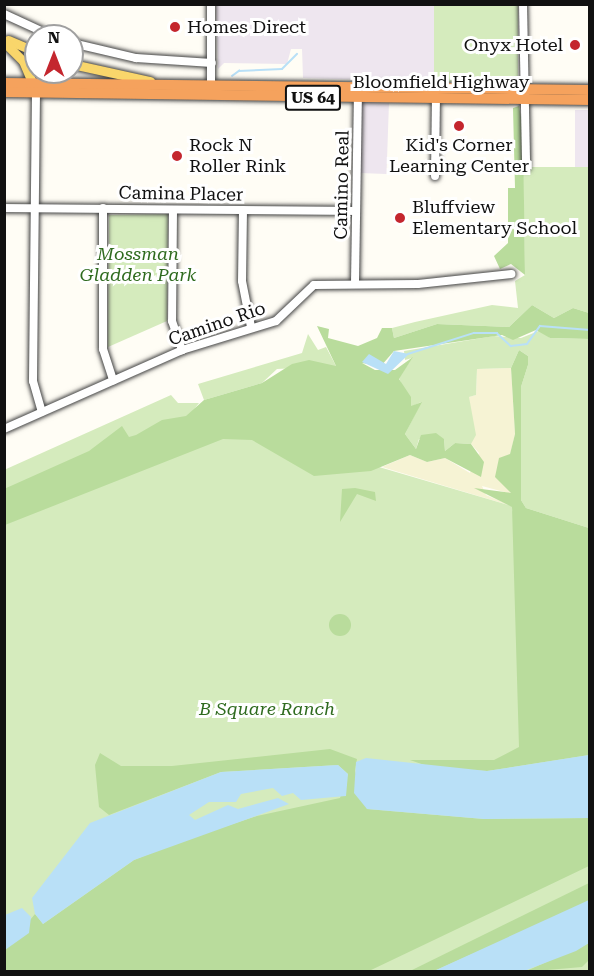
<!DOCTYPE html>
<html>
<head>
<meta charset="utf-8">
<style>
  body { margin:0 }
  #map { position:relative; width:594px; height:976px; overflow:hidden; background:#fffdf5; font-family:"Roboto Serif",serif }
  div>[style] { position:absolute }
  .industrial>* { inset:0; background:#eee6ef; transform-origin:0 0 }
  .farmland>* { inset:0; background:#f6f3d4 }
  .green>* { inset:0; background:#d5ebbd; transform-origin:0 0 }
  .forest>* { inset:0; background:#b9dc9c }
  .round { border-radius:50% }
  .water>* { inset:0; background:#b9e0f7 }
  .stream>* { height:1.5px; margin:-0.75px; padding:0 0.75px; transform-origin:0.75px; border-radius:0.75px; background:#b9e0f7 }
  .roads { filter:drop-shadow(0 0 2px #444) drop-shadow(0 0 2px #444) }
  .minor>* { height:8px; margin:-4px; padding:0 4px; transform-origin:4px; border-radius:4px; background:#fff }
  .major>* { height:9px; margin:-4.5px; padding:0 4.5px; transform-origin:4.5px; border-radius:4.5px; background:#f9d66b }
  .highway>* { height:10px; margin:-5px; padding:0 5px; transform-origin:5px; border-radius:5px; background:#f5a25d }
  .dots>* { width:16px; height:16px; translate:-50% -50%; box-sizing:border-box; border:3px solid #fff; border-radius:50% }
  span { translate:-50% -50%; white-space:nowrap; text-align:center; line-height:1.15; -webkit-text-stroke:6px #fff; paint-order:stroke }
  .shield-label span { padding:2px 4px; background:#fff; border:2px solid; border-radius:4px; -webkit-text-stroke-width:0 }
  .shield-label { font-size:16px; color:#111; font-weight:700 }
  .poi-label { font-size:18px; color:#111 }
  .left { translate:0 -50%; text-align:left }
  .right { translate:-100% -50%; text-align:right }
  .street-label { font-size:18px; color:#111 }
  .park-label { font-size:18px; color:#2f6b1f; font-style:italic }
  .frame { position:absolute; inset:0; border:6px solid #111; pointer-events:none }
  .north { position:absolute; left:24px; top:24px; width:60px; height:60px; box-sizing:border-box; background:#fff; border:2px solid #a0a0a0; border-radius:50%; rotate:0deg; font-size:16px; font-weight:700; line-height:24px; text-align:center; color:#111 }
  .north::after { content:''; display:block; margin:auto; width:21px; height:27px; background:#c4262e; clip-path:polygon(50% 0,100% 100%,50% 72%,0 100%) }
</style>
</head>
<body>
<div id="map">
  <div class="industrial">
    <i style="clip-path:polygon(216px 5px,434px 5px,434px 82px,303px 78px,302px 49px,291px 49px,287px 64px,224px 63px,218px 69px)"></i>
    <i style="left:362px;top:102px;width:27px;height:71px;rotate:2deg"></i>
    <i style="left:589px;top:110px;width:57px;height:14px;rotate:90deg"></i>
  </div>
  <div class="farmland">
    <i style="clip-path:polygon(511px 368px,515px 434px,503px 484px,512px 494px,482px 486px,486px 495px,512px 506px,382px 467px,410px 455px,427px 462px,445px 458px,470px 473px,479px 453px,471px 444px,469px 397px,476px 395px,477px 369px)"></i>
  </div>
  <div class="green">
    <i style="left:434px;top:5px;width:84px;height:77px"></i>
    <i style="clip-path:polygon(523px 167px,589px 167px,589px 313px,573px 308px,554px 318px,532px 305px,509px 327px,437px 324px,394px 338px,392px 328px,415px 322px,492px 305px,518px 308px,515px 281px,525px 275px)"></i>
    <i style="clip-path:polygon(168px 214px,167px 321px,108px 347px,109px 215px)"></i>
    <i style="clip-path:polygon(541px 330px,550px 338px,589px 339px,589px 528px,526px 508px,521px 500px,521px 387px,528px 365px,528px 356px,519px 350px,511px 368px,477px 369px,476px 395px,469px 397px,476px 435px,471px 444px,455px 443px,445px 451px,444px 439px,419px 439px,416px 449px,405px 434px,421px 402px,411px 407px,399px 378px,412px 358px,405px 360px,404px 351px,494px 336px,521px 338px)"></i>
    <i style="clip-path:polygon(308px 334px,318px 350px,326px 347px,336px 366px,277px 369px,262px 383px,204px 400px,198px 384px,302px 353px)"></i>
    <i style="clip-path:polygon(171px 395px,178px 403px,199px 403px,192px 412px,512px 506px,512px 511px,589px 536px,589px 971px,5px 971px,4px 470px)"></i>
  </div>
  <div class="forest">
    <i style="clip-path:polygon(519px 106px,523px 128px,525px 275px,511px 264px,500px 269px,494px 256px,508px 243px,508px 188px,515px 188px,513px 108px)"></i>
    <i style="clip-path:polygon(532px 305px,554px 318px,573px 308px,589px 313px,589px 339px,550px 338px,536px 330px,513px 340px,502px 335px,394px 351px,381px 366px,362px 363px,375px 370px,395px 370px,413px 357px,399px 379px,411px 397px,411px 406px,422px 402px,405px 434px,416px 449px,421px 435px,436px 433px,444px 439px,445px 451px,455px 443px,471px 444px,484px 462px,481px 477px,445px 458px,427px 462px,410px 455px,371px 471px,314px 476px,252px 440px,223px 439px,5px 525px,4px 489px,89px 451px,122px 426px,129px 437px,136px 435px,162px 420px,186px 416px,204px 400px,262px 383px,292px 364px,309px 360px,336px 366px,317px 326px,329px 329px,328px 338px,358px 346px,377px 338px,382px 328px,392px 328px,394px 338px,437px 324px,509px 327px)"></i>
    <i style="clip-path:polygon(519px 350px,528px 356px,528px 365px,521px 387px,521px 500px,526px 508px,589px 528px,589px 755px,487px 771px,433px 768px,410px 760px,494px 760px,519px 747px,512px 507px,474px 488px,511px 493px,495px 477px,499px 458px,510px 454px,515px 434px,511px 368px)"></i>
    <i style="clip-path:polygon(355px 488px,375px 492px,376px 501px,357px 494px,340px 522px,342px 489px)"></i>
    <i class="round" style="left:329px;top:614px;width:22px;height:22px"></i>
    <i style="clip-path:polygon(330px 749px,357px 759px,355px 771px,367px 809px,484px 819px,589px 818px,589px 866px,369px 971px,5px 972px,5px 950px,35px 914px,43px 924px,134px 860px,176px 843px,257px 816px,340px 798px,348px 774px,338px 765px,221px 772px,109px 815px,99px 807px,95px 765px,100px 753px,121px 766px,172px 766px)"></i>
    <i style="clip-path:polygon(589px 883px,589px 900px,580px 906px,434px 971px,408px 972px)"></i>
    <i style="clip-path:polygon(589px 943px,589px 960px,582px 967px,524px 972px)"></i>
  </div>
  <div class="water">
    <i style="clip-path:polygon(394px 351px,409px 354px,388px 374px,362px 362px,369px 354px,386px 364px)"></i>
    <i style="clip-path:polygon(589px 755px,589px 818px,484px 819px,367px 809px,354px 793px,356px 762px,366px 758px,487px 771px)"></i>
    <i style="clip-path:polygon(338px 765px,348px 774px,346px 796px,301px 800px,293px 793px,282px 796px,273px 788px,241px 794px,236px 802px,209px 802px,189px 815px,195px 820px,228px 805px,238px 809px,278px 798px,289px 804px,134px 860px,43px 924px,35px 914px,32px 898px,90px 823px,221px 772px)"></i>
    <i style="clip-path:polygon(589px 900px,589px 943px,576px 951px,524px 971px,434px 971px)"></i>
    <i style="clip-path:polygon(22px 908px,31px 917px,29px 933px,5px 950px,5px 915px)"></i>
  </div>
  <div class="stream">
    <i style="left:232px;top:76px;width:9px;rotate:-36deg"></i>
    <i style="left:239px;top:71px;width:43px;rotate:-2.7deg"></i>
    <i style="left:282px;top:69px;width:21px;rotate:-45deg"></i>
    <i style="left:408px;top:354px;width:69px;rotate:-17.7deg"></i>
    <i style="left:474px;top:333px;width:23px"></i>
    <i style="left:497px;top:333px;width:19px;rotate:43deg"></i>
    <i style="left:511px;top:346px;width:16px;rotate:-7deg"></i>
    <i style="left:527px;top:344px;width:22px;rotate:-54deg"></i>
    <i style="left:540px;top:326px;width:50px;rotate:4.6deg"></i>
  </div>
  <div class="roads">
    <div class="minor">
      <i style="left:211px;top:4px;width:85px;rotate:90deg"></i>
      <i style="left:523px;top:4px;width:163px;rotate:88.9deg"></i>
      <i style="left:4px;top:14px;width:53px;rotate:24.6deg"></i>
      <i style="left:72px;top:43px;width:66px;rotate:13.2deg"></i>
      <i style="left:136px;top:58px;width:76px;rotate:3.8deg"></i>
      <i style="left:36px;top:92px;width:289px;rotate:90.6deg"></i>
      <i style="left:33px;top:381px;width:32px;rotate:74deg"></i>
      <i style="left:435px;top:176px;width:77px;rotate:-89.3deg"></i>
      <i style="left:4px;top:208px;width:352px;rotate:0.5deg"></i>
      <i style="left:103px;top:208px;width:141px;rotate:90deg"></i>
      <i style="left:103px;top:349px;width:33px;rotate:72deg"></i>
      <i style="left:173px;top:210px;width:111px;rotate:90.5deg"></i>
      <i style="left:172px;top:321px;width:31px;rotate:71deg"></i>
      <i style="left:243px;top:210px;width:71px;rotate:90.8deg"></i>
      <i style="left:242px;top:281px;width:47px;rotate:78.9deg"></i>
      <i style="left:355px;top:282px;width:190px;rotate:-89.1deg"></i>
      <i style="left:4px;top:429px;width:195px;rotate:-23.9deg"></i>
      <i style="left:182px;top:350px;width:98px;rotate:-17.1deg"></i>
      <i style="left:276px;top:321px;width:52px;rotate:-43.5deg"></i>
      <i style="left:314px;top:285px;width:104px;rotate:-0.6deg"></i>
      <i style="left:418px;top:284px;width:94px;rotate:-6.1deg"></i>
    </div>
    <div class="major">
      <i style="left:8px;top:40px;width:30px;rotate:23deg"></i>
      <i style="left:4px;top:42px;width:27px;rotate:45deg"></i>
      <i style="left:23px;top:61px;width:30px;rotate:67deg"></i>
      <i style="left:72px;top:64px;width:80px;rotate:12.3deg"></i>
    </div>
    <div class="highway">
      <i style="left:4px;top:83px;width:586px;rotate:0.68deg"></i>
      <i style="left:4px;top:92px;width:586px;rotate:0.78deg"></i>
    </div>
  </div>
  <div class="dots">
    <i style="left:175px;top:27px;background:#c4262e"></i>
    <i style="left:575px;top:45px;background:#c4262e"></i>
    <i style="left:459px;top:126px;background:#c4262e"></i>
    <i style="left:177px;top:156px;background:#c4262e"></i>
    <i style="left:400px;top:218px;background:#c4262e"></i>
  </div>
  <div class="shield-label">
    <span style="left:313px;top:98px">US 64</span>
  </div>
  <div class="poi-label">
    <span class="left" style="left:187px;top:27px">Homes Direct</span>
    <span class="right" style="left:563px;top:45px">Onyx Hotel</span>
    <span class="left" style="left:189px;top:156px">Rock N<br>Roller Rink</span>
    <span style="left:459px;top:156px">Kid's Corner<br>Learning Center</span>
    <span class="left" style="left:412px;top:218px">Bluffview<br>Elementary School</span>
  </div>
  <div class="street-label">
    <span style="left:441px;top:82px">Bloomfield Highway</span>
    <span style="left:342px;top:185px;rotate:-89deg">Camino Real</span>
    <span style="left:181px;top:194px;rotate:1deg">Camina Placer</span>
    <span style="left:217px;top:324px;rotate:-19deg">Camino Rio</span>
  </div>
  <div class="park-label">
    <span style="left:138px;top:265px">Mossman<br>Gladden Park</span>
    <span style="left:267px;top:709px">B Square Ranch</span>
  </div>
  <div class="frame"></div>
  <div class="north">N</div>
</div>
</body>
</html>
